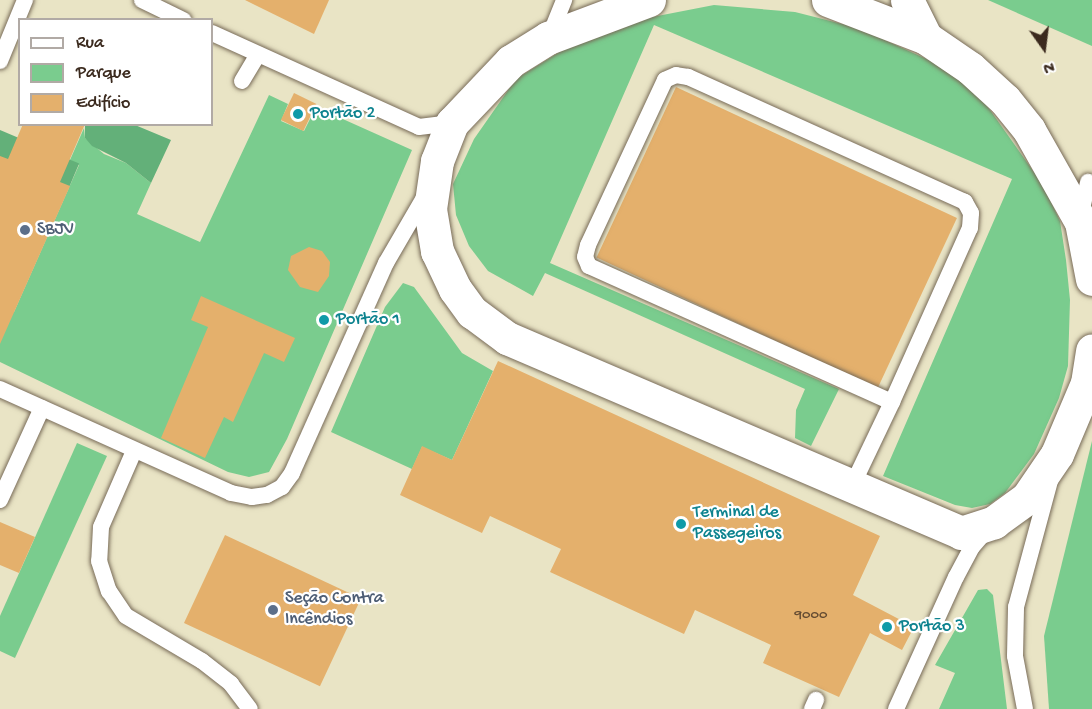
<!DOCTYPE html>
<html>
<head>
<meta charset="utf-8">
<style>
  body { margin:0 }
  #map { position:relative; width:1092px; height:709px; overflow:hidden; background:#e9e4c5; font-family:"Gochi Hand",sans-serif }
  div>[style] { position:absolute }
  .green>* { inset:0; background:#7acc8e }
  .forest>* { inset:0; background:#63b079; transform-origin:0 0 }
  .building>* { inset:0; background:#e4b06c; transform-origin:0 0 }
  .roads { filter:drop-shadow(0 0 2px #786b58) drop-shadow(0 0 2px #786b58) }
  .lane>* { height:16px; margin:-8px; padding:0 8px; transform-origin:8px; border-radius:8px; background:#fff }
  .street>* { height:33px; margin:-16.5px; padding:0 16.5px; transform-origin:16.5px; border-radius:16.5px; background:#fff }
  .dots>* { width:16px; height:16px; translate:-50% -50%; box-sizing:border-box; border:3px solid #fff; border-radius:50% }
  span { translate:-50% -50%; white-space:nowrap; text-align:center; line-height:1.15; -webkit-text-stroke:4.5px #fff; paint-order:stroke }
  .number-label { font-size:15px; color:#654c32 }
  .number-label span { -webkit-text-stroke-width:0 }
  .culture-label { font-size:18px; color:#0d838f }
  .left { translate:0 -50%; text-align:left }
  .service-label { font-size:18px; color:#4e5e75 }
  .legend { position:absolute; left:18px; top:18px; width:195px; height:108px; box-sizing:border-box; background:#fff; border:2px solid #b1aaa5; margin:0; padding:8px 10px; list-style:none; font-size:18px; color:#3b2a1e }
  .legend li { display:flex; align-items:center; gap:12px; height:30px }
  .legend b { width:30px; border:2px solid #b1aaa5 }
  .north { position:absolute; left:1014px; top:18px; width:60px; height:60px; -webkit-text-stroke:4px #fff; paint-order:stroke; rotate:166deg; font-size:16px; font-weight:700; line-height:24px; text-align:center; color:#3b2a1e }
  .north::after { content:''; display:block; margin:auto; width:21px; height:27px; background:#3b2a1e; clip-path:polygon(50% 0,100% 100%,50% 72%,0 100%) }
</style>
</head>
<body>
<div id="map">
  <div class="green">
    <i style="clip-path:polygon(988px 0,1092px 0,1092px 46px)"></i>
    <i style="clip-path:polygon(714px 5px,795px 12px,858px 28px,931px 61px,978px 93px,1043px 185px,1060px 221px,1066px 260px,1070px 300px,1068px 366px,1059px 398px,1034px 454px,1005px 493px,990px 504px,972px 508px,955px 505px,883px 476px,1012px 179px,654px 25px,550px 263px,839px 389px,811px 446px,795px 438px,796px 410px,805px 389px,545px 273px,533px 296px,488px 271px,469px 246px,456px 215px,453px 184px,474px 139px,516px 79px,574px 43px,642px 19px)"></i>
    <i style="clip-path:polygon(269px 95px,288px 104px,281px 121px,304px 131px,316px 107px,412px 150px,287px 439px,269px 472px,249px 477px,228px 472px,0 362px,0 307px,14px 312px,79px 165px,70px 160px,84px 128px,85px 138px,104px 154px,126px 163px,151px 183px,137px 214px,200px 242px)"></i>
    <i style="clip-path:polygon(403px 283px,414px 287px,462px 353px,493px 371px,452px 460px,422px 447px,412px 469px,331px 432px,385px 307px)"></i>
    <i style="clip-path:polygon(1092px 441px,1092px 709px,1049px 709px,1044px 636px)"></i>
    <i style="clip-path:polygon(77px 443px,107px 456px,15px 658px,0 651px,0 616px)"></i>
    <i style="clip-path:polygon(987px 589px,993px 595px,1007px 709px,939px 709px,955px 673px,935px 665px,978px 590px)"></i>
  </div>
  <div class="forest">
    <i style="clip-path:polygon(85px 125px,135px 125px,171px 140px,151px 183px,126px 163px,92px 146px,85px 138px)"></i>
    <i style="left:0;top:130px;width:86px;height:26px;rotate:23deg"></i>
  </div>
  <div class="building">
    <i style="clip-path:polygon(245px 0,329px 0,314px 34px)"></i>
    <i style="left:676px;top:87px;width:310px;height:188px;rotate:25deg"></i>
    <i style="left:294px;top:93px;width:25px;height:30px;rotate:26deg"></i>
    <i style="clip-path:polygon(23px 124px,85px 124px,60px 182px,70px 186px,0 344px,0 156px,8px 159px)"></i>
    <i style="clip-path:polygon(309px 247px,322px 251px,330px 262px,329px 276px,318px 292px,300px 287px,288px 270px,291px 256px)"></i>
    <i style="clip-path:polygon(201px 296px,295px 338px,284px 362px,264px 353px,233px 422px,224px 417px,205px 458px,161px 438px,208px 327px,191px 320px)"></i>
    <i style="clip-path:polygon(498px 361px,880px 536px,853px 595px,914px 627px,902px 650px,870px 633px,839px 697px,763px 663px,771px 645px,695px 610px,684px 634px,550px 572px,561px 549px,490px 516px,482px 533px,400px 495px,422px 446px,452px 460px)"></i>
    <i style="clip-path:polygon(0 522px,35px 537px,19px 573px,0 565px)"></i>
    <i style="left:225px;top:535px;width:150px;height:97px;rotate:25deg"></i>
  </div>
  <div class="roads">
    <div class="lane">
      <i style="left:142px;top:0;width:46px;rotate:26deg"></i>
      <i style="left:212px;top:33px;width:227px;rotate:24.4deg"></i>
      <i style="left:419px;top:127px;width:33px;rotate:-7deg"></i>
      <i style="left:550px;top:35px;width:38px;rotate:-68deg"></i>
      <i style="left:0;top:61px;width:66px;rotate:-67.7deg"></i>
      <i style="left:242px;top:81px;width:31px;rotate:-59deg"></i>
      <i style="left:1081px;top:213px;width:32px;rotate:-77deg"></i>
      <i style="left:0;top:389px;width:253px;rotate:24.2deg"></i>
      <i style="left:231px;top:493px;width:21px;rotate:11deg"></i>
      <i style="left:252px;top:497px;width:15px;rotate:-8deg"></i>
      <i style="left:267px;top:495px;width:17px;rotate:-28deg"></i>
      <i style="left:282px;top:487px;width:17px;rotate:-54deg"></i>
      <i style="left:292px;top:473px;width:230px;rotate:-65.9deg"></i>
      <i style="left:386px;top:263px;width:78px;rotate:-59.8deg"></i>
      <i style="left:134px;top:451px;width:83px;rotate:113.5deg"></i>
      <i style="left:101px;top:527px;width:34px;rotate:93deg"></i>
      <i style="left:99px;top:561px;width:32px;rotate:72deg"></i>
      <i style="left:109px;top:591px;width:30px;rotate:56deg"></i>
      <i style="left:126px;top:616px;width:88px;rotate:30.6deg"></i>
      <i style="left:202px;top:661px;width:37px;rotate:38deg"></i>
      <i style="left:231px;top:684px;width:31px;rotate:53deg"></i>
      <i style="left:852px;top:486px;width:93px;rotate:-64.5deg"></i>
      <i style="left:892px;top:402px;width:191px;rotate:-65.9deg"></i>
      <i style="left:970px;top:228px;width:15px;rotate:-86deg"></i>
      <i style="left:971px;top:213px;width:13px;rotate:-119deg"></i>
      <i style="left:965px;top:202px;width:304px;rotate:-155.7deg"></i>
      <i style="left:688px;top:77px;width:12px;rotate:-171deg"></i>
      <i style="left:676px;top:75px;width:12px;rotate:156deg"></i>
      <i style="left:665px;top:80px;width:182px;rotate:115deg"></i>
      <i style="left:588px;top:245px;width:12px;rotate:104deg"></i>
      <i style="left:585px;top:257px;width:10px;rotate:66deg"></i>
      <i style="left:589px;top:266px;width:332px;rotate:24.2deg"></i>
      <i style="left:0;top:500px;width:101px;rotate:-65.5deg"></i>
      <i style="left:812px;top:709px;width:10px;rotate:-66deg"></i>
      <i style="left:896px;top:709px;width:145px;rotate:-65.6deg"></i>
      <i style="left:956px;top:577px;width:34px;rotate:-62deg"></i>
      <i style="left:972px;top:547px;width:23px;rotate:-49deg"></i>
      <i style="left:1025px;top:709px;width:54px;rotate:-100.7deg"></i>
      <i style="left:1015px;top:656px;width:49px;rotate:-88.8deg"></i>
      <i style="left:1016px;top:607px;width:131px;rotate:-74.9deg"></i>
    </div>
    <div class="street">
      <i style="left:649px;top:0;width:108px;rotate:159.4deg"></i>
      <i style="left:548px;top:38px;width:44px;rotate:148.1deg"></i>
      <i style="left:511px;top:61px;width:86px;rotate:133.6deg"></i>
      <i style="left:452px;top:123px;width:41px;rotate:111.5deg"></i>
      <i style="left:437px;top:161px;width:49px;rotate:98.3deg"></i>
      <i style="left:430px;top:209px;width:43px;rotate:80.5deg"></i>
      <i style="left:437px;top:251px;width:42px;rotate:64.7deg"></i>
      <i style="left:455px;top:289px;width:29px;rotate:54deg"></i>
      <i style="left:472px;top:312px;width:44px;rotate:36.6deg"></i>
      <i style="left:507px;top:338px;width:494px;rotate:23.2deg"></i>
      <i style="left:961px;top:533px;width:35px;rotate:-18deg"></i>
      <i style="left:994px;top:522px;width:41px;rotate:-36deg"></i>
      <i style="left:1027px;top:498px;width:53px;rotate:-55.7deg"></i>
      <i style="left:1057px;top:454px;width:77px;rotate:-67.1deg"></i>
      <i style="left:1087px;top:383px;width:33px;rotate:-81deg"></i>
      <i style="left:828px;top:0;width:105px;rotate:21.2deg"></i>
      <i style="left:926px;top:38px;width:53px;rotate:34.3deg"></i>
      <i style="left:970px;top:68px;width:47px;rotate:42.4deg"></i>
      <i style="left:1005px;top:100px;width:38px;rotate:51deg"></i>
      <i style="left:1029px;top:130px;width:106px;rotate:60.5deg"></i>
      <i style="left:1081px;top:222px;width:58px;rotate:79.1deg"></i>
      <i style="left:907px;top:0;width:42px;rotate:63.4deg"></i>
    </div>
  </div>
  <div class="dots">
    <i style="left:298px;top:114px;background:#0f9aa8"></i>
    <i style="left:25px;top:230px;background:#5c6f8a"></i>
    <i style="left:324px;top:320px;background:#0f9aa8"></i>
    <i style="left:681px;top:524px;background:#0f9aa8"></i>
    <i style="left:273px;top:610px;background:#5c6f8a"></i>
    <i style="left:887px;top:627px;background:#0f9aa8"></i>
  </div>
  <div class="number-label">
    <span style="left:811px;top:616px">9000</span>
  </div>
  <div class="culture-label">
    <span class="left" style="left:310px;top:114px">Portão 2</span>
    <span class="left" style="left:336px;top:320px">Portão 1</span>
    <span class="left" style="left:693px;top:524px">Terminal de<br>Passegeiros</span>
    <span class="left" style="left:899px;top:627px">Portão 3</span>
  </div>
  <div class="service-label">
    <span class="left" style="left:37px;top:230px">SBJV</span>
    <span class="left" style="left:285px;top:610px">Seção Contra<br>Incêndios</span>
  </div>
  <ul class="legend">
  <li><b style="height:8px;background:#fff"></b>Rua</li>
  <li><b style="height:16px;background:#7acc8e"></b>Parque</li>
  <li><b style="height:16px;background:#e4b06c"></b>Edifício</li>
  </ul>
  <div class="north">N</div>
</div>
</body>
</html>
